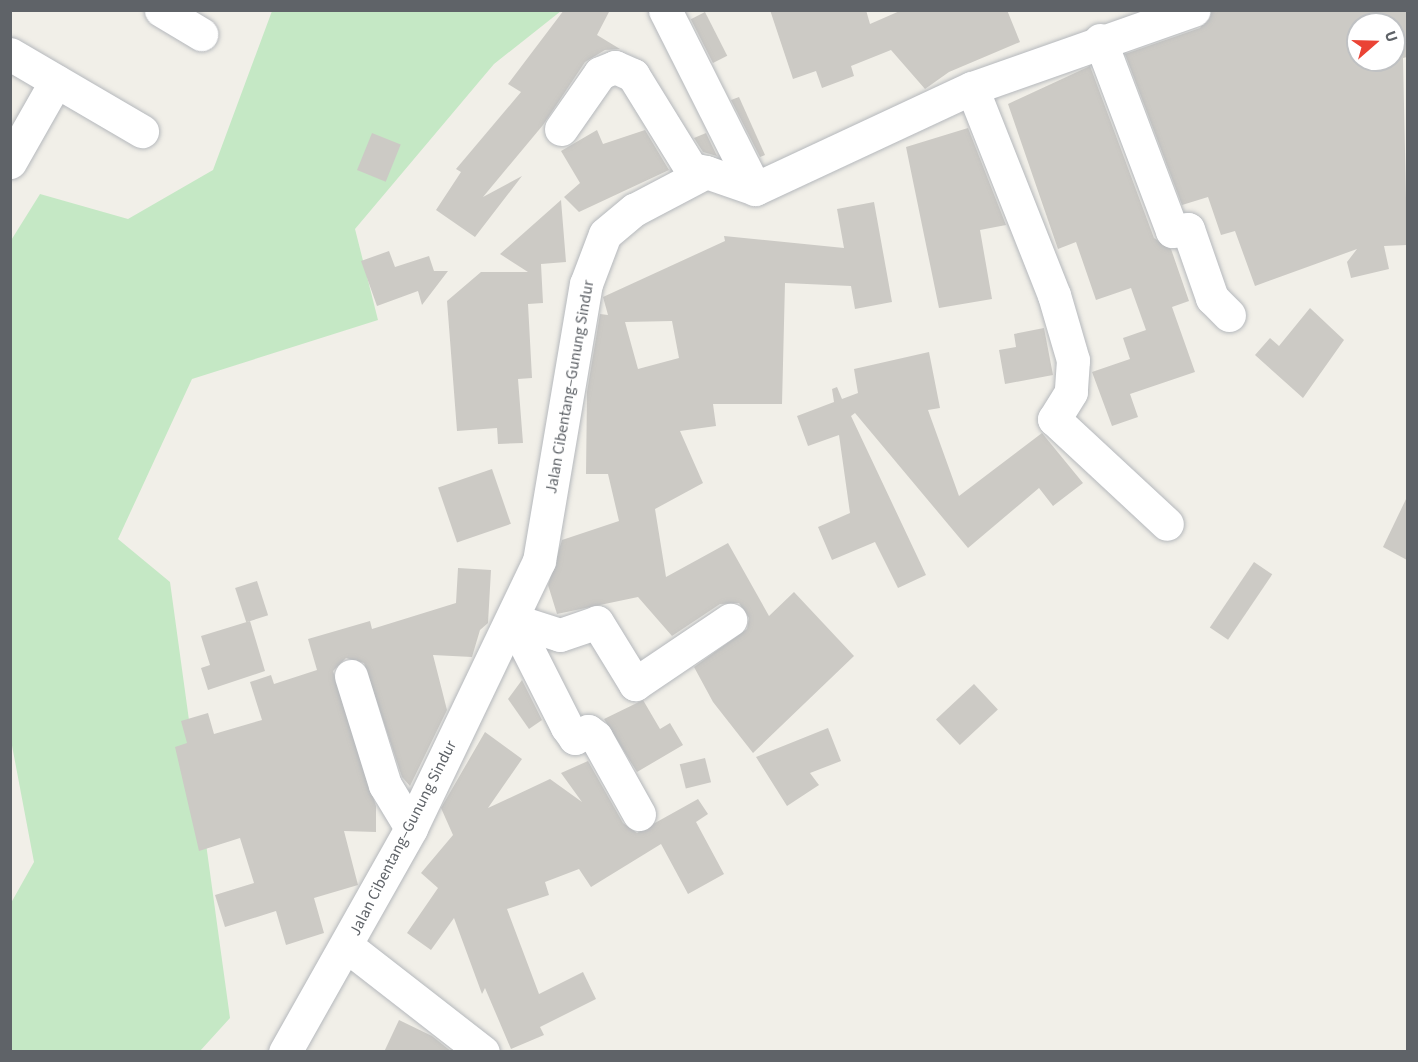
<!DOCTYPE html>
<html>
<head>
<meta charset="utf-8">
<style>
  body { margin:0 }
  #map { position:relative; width:1418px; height:1062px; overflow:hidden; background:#f1efe8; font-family:"Source Sans 3",sans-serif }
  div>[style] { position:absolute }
  .green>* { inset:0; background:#c5e8c5 }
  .building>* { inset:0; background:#cccac5; transform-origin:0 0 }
  .roads { filter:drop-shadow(0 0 2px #b5b8bc) drop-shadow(0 0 2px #b5b8bc) }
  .minor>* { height:33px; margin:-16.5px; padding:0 16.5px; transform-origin:16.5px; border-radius:16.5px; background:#fff }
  span { translate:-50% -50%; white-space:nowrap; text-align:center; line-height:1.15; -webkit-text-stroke:6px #fff; paint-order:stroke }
  .street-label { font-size:16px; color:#5f6368 }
  .frame { position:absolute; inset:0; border:12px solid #5f6368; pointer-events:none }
  .north { position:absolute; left:1346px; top:12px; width:60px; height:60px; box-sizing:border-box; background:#fff; border:2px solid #bfc1c3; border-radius:50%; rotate:70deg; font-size:16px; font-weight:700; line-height:24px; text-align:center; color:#5f6368 }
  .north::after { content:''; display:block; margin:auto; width:21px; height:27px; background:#ea4335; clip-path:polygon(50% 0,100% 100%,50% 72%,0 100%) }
</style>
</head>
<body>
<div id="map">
  <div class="green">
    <i style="clip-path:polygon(272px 11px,561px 11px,494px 64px,355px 229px,378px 320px,192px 379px,118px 539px,170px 582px,230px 1018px,200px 1051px,11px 1051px,11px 903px,34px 862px,10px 735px,10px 242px,40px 194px,128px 219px,213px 170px)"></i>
  </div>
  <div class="building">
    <i style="clip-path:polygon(564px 10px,610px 10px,597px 35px,620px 49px,605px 50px,585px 62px,543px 125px,483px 197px,522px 176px,475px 237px,436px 210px,461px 172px,456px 169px,521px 92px,508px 84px)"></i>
    <i style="clip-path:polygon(770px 10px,866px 10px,870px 24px,902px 10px,1007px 10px,1020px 42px,949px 72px,925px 89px,891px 50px,851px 66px,854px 76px,822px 88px,816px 71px,793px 79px)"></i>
    <i style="clip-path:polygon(evenodd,1212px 10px,1407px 10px,1407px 57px,1403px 58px,1407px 245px,1384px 246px,1389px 269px,1351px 278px,1347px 262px,1357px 249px,1255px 286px,1235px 231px,1221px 235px,1208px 197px,1182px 205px,1125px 54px,1200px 28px,1212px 10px,1358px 24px,1394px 24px,1394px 60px,1358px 60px,1358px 24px)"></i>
    <i style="left:705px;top:12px;width:49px;height:16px;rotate:63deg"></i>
    <i style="clip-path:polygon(1090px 66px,1154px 238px,1171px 249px,1189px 301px,1172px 307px,1195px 372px,1130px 394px,1138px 417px,1112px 426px,1092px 372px,1130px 359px,1123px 338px,1146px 330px,1131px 288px,1096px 300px,1076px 242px,1058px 249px,1008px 104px)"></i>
    <i style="clip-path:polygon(739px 97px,765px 155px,760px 157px,731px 100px)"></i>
    <i style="clip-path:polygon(968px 128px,1006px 225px,980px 230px,992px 299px,939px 308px,906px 147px)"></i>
    <i style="clip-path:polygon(597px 130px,603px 144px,645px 130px,669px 170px,579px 212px,564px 197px,580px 183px,561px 151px)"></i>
    <i style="left:372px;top:133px;width:31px;height:40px;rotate:22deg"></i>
    <i style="clip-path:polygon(706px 133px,717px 156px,703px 152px,694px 138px)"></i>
    <i style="clip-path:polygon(561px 200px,566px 262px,541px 264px,543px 303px,528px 304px,532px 378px,518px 379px,523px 443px,498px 444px,497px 428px,457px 431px,447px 301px,481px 272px,528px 272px,500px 254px)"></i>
    <i style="clip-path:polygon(evenodd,874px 202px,892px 302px,855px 309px,851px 286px,785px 283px,782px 404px,713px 404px,716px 426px,680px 431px,703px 483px,655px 509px,666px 577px,728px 543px,769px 616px,794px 592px,854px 656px,753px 753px,713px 702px,694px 667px,747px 629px,749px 618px,739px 603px,720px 604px,672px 636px,638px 597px,557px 614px,548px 585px,562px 540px,619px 521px,608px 474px,586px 474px,587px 392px,600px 314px,608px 315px,603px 297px,725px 241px,724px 236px,844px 248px,837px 209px,874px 202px,672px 321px,679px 358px,638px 369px,625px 322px,672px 321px)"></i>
    <i style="clip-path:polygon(389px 251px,395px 267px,429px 256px,434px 271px,448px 271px,422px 305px,418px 291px,377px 306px,361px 261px)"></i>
    <i style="clip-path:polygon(1310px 308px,1344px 340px,1303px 398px,1255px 355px,1270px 338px,1279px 346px)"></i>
    <i style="clip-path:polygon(1044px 328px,1053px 375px,1005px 384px,999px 350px,1016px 347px,1014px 334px)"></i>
    <i style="clip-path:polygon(929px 352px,940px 408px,928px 410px,959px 496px,1042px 433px,1083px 483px,1053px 506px,1039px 488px,968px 548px,855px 413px,851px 416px,926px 575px,898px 588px,875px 542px,832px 560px,818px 527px,850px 513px,839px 435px,808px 446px,797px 416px,834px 402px,832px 389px,837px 387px,842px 399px,858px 393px,854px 369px)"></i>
    <i style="left:492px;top:469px;width:58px;height:57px;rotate:71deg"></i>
    <i style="clip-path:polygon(1407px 497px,1407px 560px,1383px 547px)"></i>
    <i style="left:1254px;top:562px;width:22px;height:79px;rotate:34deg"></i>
    <i style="clip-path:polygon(458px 568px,491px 570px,488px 623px,480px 630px,472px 657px,433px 655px,447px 710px,410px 786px,402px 777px,364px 663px,346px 658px,333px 671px,376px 806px,376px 832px,344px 831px,358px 885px,314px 898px,324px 933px,286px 945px,276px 911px,225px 927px,215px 895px,254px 883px,240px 838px,199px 851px,175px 747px,187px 743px,181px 721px,208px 713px,214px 734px,262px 720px,250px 682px,271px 675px,274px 684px,317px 670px,308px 639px,370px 621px,372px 629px,456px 603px)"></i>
    <i style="left:257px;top:581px;width:36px;height:23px;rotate:72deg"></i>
    <i style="clip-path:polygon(250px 621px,265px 671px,208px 690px,201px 668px,210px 665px,201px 636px)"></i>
    <i style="clip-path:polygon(522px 680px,542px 720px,529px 729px,508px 699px)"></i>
    <i style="left:974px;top:684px;width:35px;height:52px;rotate:47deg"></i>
    <i style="clip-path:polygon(643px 700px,660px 729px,670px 723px,683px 745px,637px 772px,604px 719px)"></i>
    <i style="clip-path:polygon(828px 728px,841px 761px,810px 773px,819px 785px,787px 806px,756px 757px)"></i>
    <i style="clip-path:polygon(485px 732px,522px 759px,488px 808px,550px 779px,582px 802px,561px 773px,588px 761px,623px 823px,637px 833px,698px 799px,708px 814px,696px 822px,724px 874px,688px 894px,661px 844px,591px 887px,579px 869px,545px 882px,549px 895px,507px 909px,539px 994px,583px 972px,596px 999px,540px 1027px,544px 1035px,511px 1049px,485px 988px,482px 994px,454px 918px,431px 950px,407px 933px,438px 888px,421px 873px,453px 835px,441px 808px)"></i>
    <i style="left:705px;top:758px;width:25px;height:26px;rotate:76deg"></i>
    <i style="clip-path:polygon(399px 1020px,432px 1036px,452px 1052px,384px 1052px)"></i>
  </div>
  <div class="roads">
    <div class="minor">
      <i style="left:161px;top:10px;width:47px;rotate:31deg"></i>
      <i style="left:665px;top:10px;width:200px;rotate:63.3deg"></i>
      <i style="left:1100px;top:40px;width:204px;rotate:69.3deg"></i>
      <i style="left:1172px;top:231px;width:16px;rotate:-7deg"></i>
      <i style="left:1188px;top:229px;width:73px;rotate:70.8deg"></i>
      <i style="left:1212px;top:298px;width:24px;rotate:45deg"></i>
      <i style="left:10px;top:54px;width:153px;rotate:30.3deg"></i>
      <i style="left:972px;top:88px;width:223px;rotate:68.4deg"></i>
      <i style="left:1054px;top:295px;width:68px;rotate:73.7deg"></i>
      <i style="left:1073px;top:360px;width:32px;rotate:94deg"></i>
      <i style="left:1071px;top:392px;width:32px;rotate:122deg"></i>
      <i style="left:1054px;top:419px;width:154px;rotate:42.9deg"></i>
      <i style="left:561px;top:129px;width:68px;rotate:-55.1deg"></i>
      <i style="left:600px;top:73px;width:16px;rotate:-22deg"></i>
      <i style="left:615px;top:67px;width:20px;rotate:24deg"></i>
      <i style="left:633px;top:75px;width:110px;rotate:58.3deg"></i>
      <i style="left:691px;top:169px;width:15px;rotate:11deg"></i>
      <i style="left:10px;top:162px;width:93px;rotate:-60.4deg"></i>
      <i style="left:351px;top:676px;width:114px;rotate:72.7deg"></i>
      <i style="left:385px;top:785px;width:50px;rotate:58.8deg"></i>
      <i style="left:639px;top:814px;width:88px;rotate:-119.2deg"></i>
      <i style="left:596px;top:737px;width:10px;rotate:-143deg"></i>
      <i style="left:588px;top:731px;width:15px;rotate:152deg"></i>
      <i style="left:575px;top:738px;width:14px;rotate:-126deg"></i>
      <i style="left:567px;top:727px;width:120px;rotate:-116.8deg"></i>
      <i style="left:513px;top:620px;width:49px;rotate:17.7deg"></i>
      <i style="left:560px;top:635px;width:39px;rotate:-19deg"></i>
      <i style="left:597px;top:622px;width:73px;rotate:58.5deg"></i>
      <i style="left:635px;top:684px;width:115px;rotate:-34deg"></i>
      <i style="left:348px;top:947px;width:171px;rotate:37.9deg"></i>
      <i style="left:285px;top:1052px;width:257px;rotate:-60.6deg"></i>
      <i style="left:411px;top:828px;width:296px;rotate:-64.4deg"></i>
      <i style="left:539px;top:561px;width:281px;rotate:-80.4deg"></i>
      <i style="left:586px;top:284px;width:53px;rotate:-69.2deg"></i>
      <i style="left:605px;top:234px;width:38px;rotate:-40deg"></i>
      <i style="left:634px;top:210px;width:81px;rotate:-27.8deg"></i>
      <i style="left:706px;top:172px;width:52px;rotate:19.1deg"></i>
      <i style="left:755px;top:189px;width:239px;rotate:-25deg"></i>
      <i style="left:972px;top:88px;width:235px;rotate:-19.4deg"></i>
    </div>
  </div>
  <div class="street-label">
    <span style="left:570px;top:387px;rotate:-80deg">Jalan Cibentang–Gunung Sindur</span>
    <span style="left:403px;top:838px;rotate:-63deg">Jalan Cibentang–Gunung Sindur</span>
  </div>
  <div class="frame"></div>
  <div class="north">U</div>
</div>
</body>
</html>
